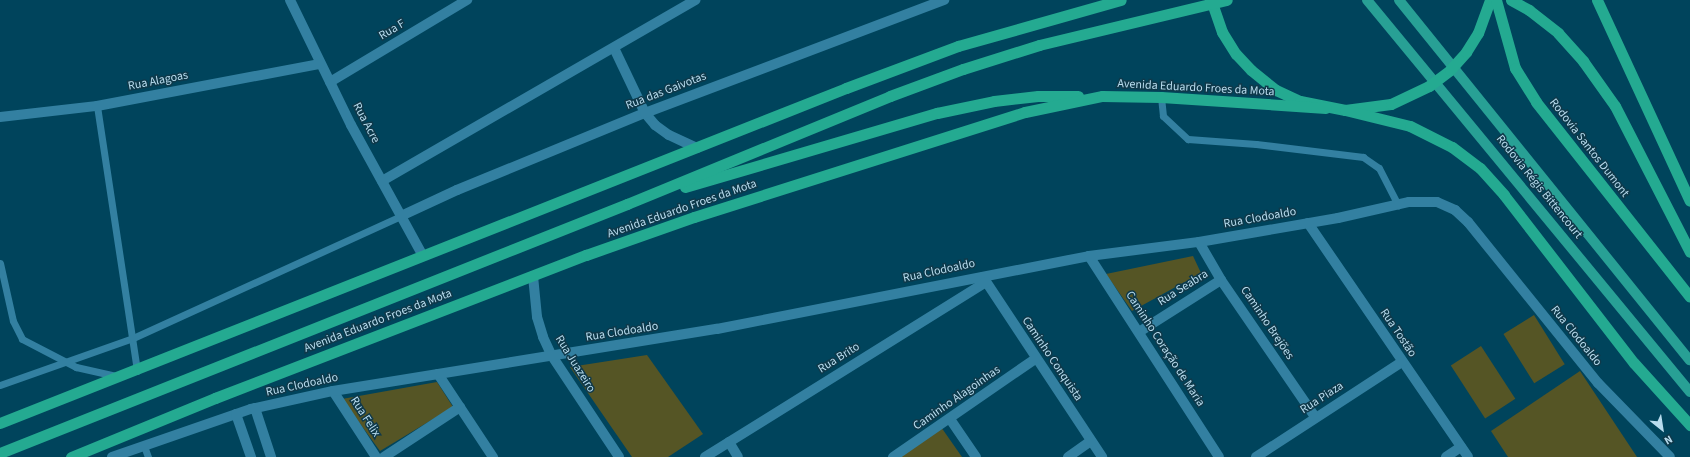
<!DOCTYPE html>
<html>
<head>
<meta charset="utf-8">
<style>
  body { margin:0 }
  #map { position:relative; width:1690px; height:457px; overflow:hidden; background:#00445c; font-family:"Source Sans 3",sans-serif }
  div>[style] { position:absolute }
  .green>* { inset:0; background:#555525; transform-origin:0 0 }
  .service>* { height:7px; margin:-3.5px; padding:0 3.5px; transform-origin:3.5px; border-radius:3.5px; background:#3380a1 }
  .minor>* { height:10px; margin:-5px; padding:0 5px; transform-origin:5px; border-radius:5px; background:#3380a1 }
  .tertiary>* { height:10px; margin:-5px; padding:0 5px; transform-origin:5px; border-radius:5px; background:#3380a1 }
  .primary>* { height:10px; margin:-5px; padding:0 5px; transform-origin:5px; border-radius:5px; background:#28a095 }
  .trunk>* { height:11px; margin:-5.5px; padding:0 5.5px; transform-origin:5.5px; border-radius:5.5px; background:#24aa91 }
  span { translate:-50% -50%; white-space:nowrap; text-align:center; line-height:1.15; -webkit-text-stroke:3px #0f394a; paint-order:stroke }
  .street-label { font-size:12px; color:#b8dcee }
  .north { position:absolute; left:1642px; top:409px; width:40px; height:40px; -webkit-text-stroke:3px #0f394a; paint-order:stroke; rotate:150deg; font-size:11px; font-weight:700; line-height:16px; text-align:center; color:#b8dcee }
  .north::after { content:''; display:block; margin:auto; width:14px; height:18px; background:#b8dcee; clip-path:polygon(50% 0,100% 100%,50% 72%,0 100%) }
</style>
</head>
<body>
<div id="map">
  <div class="green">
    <i style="clip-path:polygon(1193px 256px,1201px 273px,1132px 311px,1106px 274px)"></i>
    <i style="left:1534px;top:315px;width:58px;height:36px;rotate:58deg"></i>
    <i style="left:1481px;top:346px;width:63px;height:36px;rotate:57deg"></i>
    <i style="clip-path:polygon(647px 355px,703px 434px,668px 457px,632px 457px,570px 367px)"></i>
    <i style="clip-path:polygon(1580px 371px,1637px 457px,1508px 457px,1491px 431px)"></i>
    <i style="clip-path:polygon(437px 382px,453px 407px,380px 451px,342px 399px)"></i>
    <i style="clip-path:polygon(941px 427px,962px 457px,897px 457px)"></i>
  </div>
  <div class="service">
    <i style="left:1161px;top:97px;width:19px;rotate:84deg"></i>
    <i style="left:1163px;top:116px;width:34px;rotate:43deg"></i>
    <i style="left:1188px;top:139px;width:68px;rotate:4.2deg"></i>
    <i style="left:1256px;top:144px;width:108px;rotate:6.9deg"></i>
    <i style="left:1363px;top:157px;width:19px;rotate:35deg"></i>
    <i style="left:1379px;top:168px;width:42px;rotate:62.8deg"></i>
    <i style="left:97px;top:106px;width:268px;rotate:81.4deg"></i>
    <i style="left:0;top:263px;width:59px;rotate:77.4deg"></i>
    <i style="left:13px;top:321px;width:20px;rotate:63deg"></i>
    <i style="left:22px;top:339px;width:61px;rotate:27.4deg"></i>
    <i style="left:76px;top:367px;width:41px;rotate:12.7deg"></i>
    <i style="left:0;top:385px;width:141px;rotate:-19.5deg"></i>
    <i style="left:133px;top:338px;width:294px;rotate:-24.5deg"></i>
    <i style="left:144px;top:446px;width:12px;rotate:70deg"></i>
  </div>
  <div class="minor">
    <i style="left:290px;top:0;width:139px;rotate:64deg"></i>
    <i style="left:351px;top:125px;width:149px;rotate:61.2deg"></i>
    <i style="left:614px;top:48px;width:72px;rotate:64.5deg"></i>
    <i style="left:645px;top:113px;width:16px;rotate:50deg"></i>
    <i style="left:655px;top:125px;width:17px;rotate:36deg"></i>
    <i style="left:669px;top:135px;width:31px;rotate:25deg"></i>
    <i style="left:330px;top:82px;width:160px;rotate:-30.9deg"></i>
    <i style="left:0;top:117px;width:98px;rotate:-6.5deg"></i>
    <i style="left:97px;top:106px;width:227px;rotate:-10.7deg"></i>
    <i style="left:382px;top:181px;width:362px;rotate:-30deg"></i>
    <i style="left:401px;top:216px;width:62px;rotate:-24.9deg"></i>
    <i style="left:457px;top:190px;width:203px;rotate:-22.3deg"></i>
    <i style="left:645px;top:113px;width:320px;rotate:-20.7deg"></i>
    <i style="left:1308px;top:223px;width:283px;rotate:55.6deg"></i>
    <i style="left:1199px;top:242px;width:44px;rotate:59.9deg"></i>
    <i style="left:1221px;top:280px;width:166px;rotate:55.5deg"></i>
    <i style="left:1089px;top:256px;width:239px;rotate:57.1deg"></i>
    <i style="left:533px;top:276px;width:41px;rotate:84.4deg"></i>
    <i style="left:537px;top:317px;width:21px;rotate:73deg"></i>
    <i style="left:543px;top:337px;width:21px;rotate:65deg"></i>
    <i style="left:552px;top:356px;width:121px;rotate:56.4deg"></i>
    <i style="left:983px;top:277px;width:216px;rotate:56.5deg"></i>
    <i style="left:1139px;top:332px;width:97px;rotate:-32.4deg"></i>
    <i style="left:438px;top:374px;width:100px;rotate:56.5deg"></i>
    <i style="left:333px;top:391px;width:79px;rotate:56.9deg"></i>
    <i style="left:950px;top:419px;width:46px;rotate:55.6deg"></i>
    <i style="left:729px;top:442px;width:17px;rotate:59deg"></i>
    <i style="left:112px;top:457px;width:147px;rotate:-19.1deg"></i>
    <i style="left:251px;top:409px;width:84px;rotate:-12.4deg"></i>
    <i style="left:333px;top:391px;width:389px;rotate:-9.2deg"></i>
    <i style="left:717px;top:329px;width:379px;rotate:-11.1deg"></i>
    <i style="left:1089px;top:256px;width:111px;rotate:-7.3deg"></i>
    <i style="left:1199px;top:242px;width:141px;rotate:-9.8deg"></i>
    <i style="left:1338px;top:218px;width:73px;rotate:-12.7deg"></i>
    <i style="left:1409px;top:202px;width:28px"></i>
    <i style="left:1437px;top:202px;width:20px;rotate:24deg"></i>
    <i style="left:1455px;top:210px;width:18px;rotate:43deg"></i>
    <i style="left:1468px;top:222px;width:207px;rotate:51.1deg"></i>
    <i style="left:1598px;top:383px;width:103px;rotate:45.8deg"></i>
    <i style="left:384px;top:457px;width:91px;rotate:-33.3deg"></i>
    <i style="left:705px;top:457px;width:331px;rotate:-31.9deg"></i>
    <i style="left:893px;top:457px;width:173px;rotate:-34.6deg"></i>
    <i style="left:1068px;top:457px;width:28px;rotate:-35deg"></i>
    <i style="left:1256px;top:457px;width:174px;rotate:-33.1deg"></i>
    <i style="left:1446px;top:457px;width:18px;rotate:-34deg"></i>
  </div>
  <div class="tertiary">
    <i style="left:255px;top:408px;width:52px;rotate:71.9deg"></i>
    <i style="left:236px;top:414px;width:46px;rotate:70.8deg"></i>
  </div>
  <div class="primary">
    <i style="left:1367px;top:0;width:508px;rotate:50.51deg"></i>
    <i style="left:1399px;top:0;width:463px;rotate:51.1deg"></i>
  </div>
  <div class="trunk">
    <i style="left:1211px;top:0;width:34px;rotate:71deg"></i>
    <i style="left:1222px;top:32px;width:26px;rotate:58deg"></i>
    <i style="left:1236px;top:54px;width:22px;rotate:47deg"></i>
    <i style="left:1251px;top:70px;width:32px;rotate:39deg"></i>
    <i style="left:1276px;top:90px;width:26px;rotate:25deg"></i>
    <i style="left:1300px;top:101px;width:46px;rotate:11.3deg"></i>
    <i style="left:1345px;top:110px;width:46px;rotate:-7.4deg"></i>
    <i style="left:1391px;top:104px;width:42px;rotate:-25.3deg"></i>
    <i style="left:1429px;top:86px;width:26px;rotate:-37deg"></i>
    <i style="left:1450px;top:70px;width:24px;rotate:-48deg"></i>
    <i style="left:1466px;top:52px;width:22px;rotate:-58deg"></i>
    <i style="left:1478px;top:33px;width:35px;rotate:-70deg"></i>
    <i style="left:1496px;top:0;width:71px;rotate:74.4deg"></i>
    <i style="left:1515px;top:68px;width:40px;rotate:58deg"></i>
    <i style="left:1536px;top:102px;width:248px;rotate:51.7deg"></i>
    <i style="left:1511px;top:0;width:21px;rotate:29deg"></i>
    <i style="left:1529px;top:10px;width:37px;rotate:38deg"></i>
    <i style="left:1558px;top:33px;width:38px;rotate:48deg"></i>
    <i style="left:1583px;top:61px;width:55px;rotate:54.6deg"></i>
    <i style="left:1615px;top:106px;width:164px;rotate:62.8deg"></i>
    <i style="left:1597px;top:0;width:221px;rotate:65.2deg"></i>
    <i style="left:1345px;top:110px;width:67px;rotate:13.8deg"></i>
    <i style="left:1410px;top:126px;width:47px;rotate:26.6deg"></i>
    <i style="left:1452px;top:147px;width:35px;rotate:37deg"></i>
    <i style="left:1480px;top:168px;width:36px;rotate:48deg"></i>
    <i style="left:1504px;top:195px;width:212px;rotate:52.3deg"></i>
    <i style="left:1634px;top:363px;width:84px;rotate:47.9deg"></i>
    <i style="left:685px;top:187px;width:263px;rotate:-16.4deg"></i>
    <i style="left:937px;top:113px;width:58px;rotate:-11.9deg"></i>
    <i style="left:994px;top:101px;width:44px;rotate:-6.5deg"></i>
    <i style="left:1038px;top:96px;width:40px"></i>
    <i style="left:0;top:423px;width:910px;rotate:-21.6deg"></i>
    <i style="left:846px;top:88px;width:120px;rotate:-20.6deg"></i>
    <i style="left:958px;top:46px;width:169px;rotate:-15.8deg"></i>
    <i style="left:0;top:453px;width:675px;rotate:-21.66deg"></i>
    <i style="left:627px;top:204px;width:284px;rotate:-22.3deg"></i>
    <i style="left:890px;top:96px;width:78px;rotate:-20.3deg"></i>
    <i style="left:963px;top:69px;width:80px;rotate:-17.5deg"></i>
    <i style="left:1039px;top:45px;width:193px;rotate:-13.5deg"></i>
    <i style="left:71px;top:457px;width:156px;rotate:-22.3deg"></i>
    <i style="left:215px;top:398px;width:398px;rotate:-21.1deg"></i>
    <i style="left:586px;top:255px;width:114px;rotate:-19.4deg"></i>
    <i style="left:694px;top:217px;width:347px;rotate:-17.6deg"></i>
    <i style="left:1025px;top:112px;width:79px;rotate:-11.7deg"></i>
    <i style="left:1102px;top:96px;width:59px;rotate:1deg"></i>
    <i style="left:1161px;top:97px;width:165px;rotate:3.8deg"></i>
  </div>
  <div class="street-label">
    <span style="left:392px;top:30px;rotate:-31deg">Rua F</span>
    <span style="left:158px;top:81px;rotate:-11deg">Rua Alagoas</span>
    <span style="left:1196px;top:88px;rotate:3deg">Avenida Eduardo Froes da Mota</span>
    <span style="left:666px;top:91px;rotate:-21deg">Rua das Gaivotas</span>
    <span style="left:366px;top:123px;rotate:62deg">Rua Acre</span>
    <span style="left:1589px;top:148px;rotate:52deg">Rodovia Santos Dumont</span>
    <span style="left:1539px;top:187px;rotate:51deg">Rodovia Régis Bittencourt</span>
    <span style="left:682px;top:209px;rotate:-19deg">Avenida Eduardo Froes da Mota</span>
    <span style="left:1260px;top:218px;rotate:-10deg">Rua Clodoaldo</span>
    <span style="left:939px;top:271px;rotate:-12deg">Rua Clodoaldo</span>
    <span style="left:1183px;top:288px;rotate:-32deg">Rua Seabra</span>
    <span style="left:378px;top:321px;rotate:-21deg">Avenida Eduardo Froes da Mota</span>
    <span style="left:1267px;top:323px;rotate:56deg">Caminho Brejões</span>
    <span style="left:622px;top:332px;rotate:-9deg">Rua Clodoaldo</span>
    <span style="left:1398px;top:333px;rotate:56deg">Rua Tostão</span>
    <span style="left:1576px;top:336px;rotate:51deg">Rua Clodoaldo</span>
    <span style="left:1165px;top:349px;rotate:57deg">Caminho Coração de Maria</span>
    <span style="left:839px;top:358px;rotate:-32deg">Rua Brito</span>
    <span style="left:1052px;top:359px;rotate:56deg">Caminho Conquista</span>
    <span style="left:575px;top:364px;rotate:58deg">Rua Juazeiro</span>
    <span style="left:302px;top:385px;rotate:-12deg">Rua Clodoaldo</span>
    <span style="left:957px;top:398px;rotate:-35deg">Caminho Alagoinhas</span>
    <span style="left:1322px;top:398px;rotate:-33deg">Rua Piaza</span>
    <span style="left:365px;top:417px;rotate:57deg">Rua Felix</span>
  </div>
  <div class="north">N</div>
</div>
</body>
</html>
